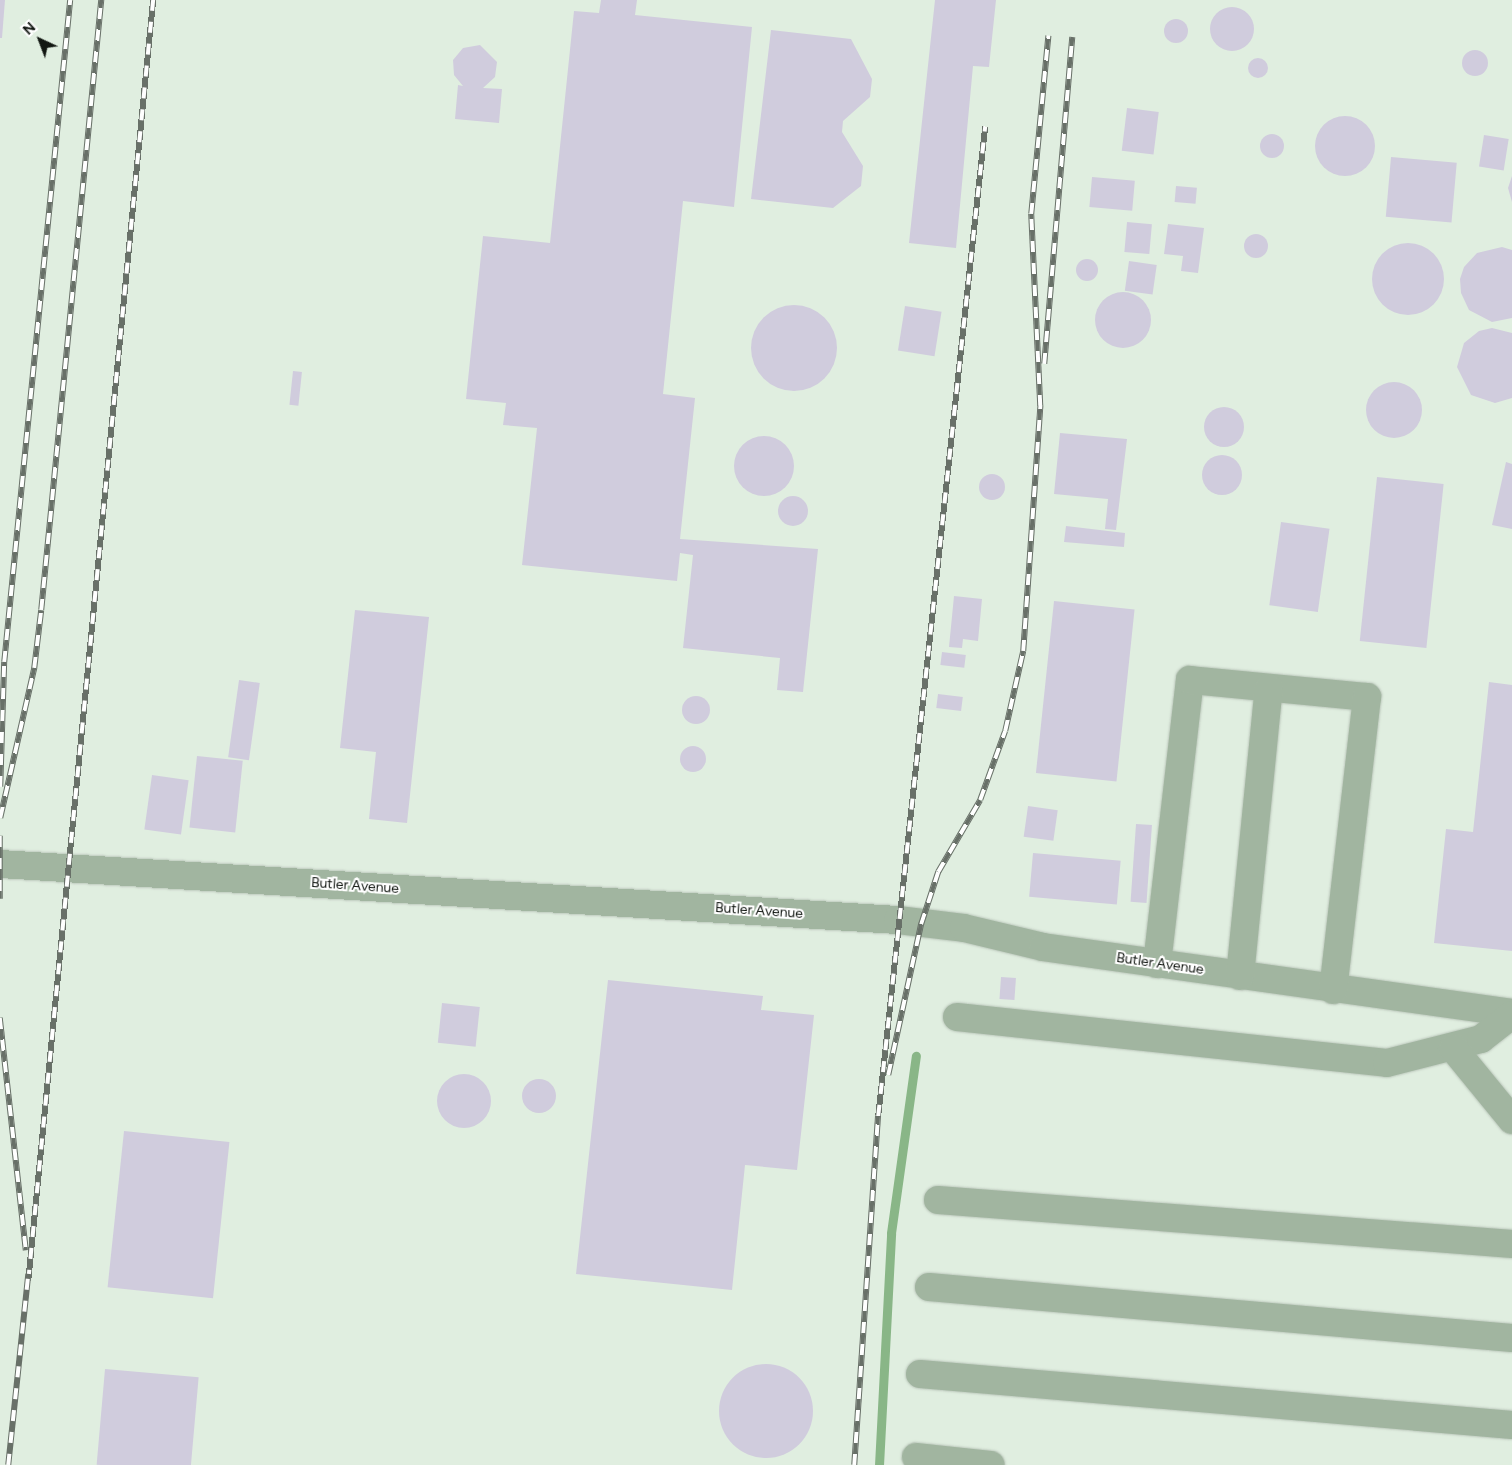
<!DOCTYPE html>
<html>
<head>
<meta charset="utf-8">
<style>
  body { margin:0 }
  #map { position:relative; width:1512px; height:1465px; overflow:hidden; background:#e0eee0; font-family:Figtree,sans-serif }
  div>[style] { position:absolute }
  .stream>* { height:9px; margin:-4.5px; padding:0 4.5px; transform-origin:4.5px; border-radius:4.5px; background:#89b687 }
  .building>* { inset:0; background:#d0ccdd; transform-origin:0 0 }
  .round { border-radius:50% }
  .roads { filter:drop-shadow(0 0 1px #bbc7bb) drop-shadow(0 0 1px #bbc7bb) }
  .minor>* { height:28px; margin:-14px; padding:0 14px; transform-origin:14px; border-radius:14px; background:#a1b5a0 }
  .rail>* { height:5.5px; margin-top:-2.75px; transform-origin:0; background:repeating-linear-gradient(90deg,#fff 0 11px,#687068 0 22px); box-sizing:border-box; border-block:1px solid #687068 }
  span { translate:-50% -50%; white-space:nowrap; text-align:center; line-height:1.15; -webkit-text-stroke:4px #fff; paint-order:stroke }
  .street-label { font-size:14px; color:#121712 }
  .north { position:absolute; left:15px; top:15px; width:50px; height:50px; -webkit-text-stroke:4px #fff; paint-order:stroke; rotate:317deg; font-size:14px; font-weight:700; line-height:20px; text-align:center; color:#121712 }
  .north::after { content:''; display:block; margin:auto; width:18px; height:22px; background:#121712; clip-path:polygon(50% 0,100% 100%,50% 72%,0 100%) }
</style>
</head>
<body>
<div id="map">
  <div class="stream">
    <i style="left:879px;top:1465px;width:232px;rotate:-87deg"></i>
    <i style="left:891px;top:1233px;width:179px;rotate:-82deg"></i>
  </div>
  <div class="building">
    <i style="clip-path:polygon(0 0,5px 0,2px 38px,0 38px)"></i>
    <i style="clip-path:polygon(601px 0,637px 0,635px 15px,752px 27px,734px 207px,683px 201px,663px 394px,695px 398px,680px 539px,818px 549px,803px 692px,777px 690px,780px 658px,683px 648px,693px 555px,680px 553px,677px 581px,522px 565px,537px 428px,503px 425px,506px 403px,466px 399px,483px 236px,550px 243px,574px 11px,599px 13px)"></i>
    <i style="clip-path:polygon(935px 0,996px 0,989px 67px,973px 66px,956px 248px,909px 243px)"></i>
    <i class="round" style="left:1210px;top:7px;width:44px;height:44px"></i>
    <i class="round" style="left:1164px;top:19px;width:24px;height:24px"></i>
    <i style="clip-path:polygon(771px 30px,851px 39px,872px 79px,870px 97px,843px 121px,842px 132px,863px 166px,861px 186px,833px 208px,751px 199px)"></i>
    <i style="clip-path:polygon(480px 45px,497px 62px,495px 77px,483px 88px,502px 89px,499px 123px,455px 119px,458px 85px,463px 86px,454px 75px,453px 60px,463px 48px)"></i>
    <i class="round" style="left:1462px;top:50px;width:26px;height:26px"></i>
    <i class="round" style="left:1248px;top:58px;width:20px;height:20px"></i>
    <i style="left:1127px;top:108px;width:32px;height:43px;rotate:7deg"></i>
    <i class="round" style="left:1315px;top:116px;width:60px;height:60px"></i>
    <i class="round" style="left:1260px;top:134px;width:24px;height:24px"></i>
    <i style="left:1484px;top:135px;width:25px;height:32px;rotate:9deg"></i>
    <i style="left:1391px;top:157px;width:66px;height:60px;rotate:5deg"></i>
    <i style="clip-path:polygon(1512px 176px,1512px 202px,1508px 188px)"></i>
    <i style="left:1092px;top:177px;width:43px;height:30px;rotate:5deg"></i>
    <i style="left:1176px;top:186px;width:21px;height:16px;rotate:5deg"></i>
    <i style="left:1127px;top:222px;width:25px;height:30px;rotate:5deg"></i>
    <i style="clip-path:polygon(1168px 224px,1204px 228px,1198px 273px,1181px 271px,1183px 256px,1164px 254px)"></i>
    <i class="round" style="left:1244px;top:234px;width:24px;height:24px"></i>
    <i class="round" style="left:1372px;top:243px;width:72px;height:72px"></i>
    <i style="clip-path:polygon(1502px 247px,1512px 250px,1512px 318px,1492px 322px,1469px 310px,1461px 293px,1460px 279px,1464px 267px,1477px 253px)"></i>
    <i class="round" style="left:1076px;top:259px;width:22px;height:22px"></i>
    <i style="left:1129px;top:261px;width:28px;height:30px;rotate:8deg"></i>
    <i class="round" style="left:1095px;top:292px;width:56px;height:56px"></i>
    <i class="round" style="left:751px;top:305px;width:86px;height:86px"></i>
    <i style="left:905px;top:306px;width:37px;height:45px;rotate:9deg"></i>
    <i style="clip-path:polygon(1492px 328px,1512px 333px,1512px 398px,1495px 403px,1471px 395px,1457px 367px,1464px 343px,1479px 331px)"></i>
    <i style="left:293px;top:371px;width:9px;height:34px;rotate:6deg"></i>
    <i class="round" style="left:1366px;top:382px;width:56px;height:56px"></i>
    <i class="round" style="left:1204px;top:407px;width:40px;height:40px"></i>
    <i style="clip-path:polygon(1060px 433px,1127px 439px,1116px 530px,1105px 529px,1108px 499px,1054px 494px)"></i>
    <i class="round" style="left:734px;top:436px;width:60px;height:60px"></i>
    <i class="round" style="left:1202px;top:455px;width:40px;height:40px"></i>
    <i style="clip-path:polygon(1506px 462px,1512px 464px,1512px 529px,1492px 525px)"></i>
    <i class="round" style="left:979px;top:474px;width:26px;height:26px"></i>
    <i style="left:1377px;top:477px;width:67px;height:165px;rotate:6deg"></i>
    <i class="round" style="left:778px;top:496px;width:30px;height:30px"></i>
    <i style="left:1281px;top:522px;width:49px;height:84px;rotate:8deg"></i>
    <i style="clip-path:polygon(1066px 526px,1125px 533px,1124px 547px,1064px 542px)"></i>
    <i style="clip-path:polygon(954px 596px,982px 599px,978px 641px,963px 639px,962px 648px,949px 647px)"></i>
    <i style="left:1054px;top:601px;width:81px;height:173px;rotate:6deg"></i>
    <i style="clip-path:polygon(355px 610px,429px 617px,407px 823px,369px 819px,376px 752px,340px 748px)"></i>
    <i style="left:942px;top:652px;width:24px;height:13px;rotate:7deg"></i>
    <i style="left:239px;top:680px;width:21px;height:78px;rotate:8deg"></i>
    <i style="clip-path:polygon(1489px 682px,1512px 685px,1512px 951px,1434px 943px,1446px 829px,1473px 832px)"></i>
    <i style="left:938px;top:694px;width:25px;height:14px;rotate:7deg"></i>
    <i class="round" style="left:682px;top:696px;width:28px;height:28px"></i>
    <i class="round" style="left:680px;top:746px;width:26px;height:26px"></i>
    <i style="left:197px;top:756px;width:46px;height:72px;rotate:6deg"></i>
    <i style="left:152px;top:775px;width:37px;height:55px;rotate:8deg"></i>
    <i style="left:1028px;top:806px;width:30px;height:31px;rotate:8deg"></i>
    <i style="left:1136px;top:824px;width:16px;height:78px;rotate:4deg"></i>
    <i style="left:1033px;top:853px;width:88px;height:44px;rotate:5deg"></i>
    <i style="left:1001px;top:977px;width:15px;height:22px;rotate:4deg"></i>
    <i style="clip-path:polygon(608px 980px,763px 996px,761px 1010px,814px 1015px,797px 1170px,745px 1165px,732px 1290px,576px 1274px)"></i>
    <i style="left:442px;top:1003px;width:38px;height:40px;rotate:6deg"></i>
    <i class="round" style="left:437px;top:1074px;width:54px;height:54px"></i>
    <i class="round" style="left:522px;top:1079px;width:34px;height:34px"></i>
    <i style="left:124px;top:1131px;width:106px;height:157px;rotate:6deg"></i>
    <i class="round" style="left:719px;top:1364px;width:94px;height:94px"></i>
    <i style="left:105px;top:1369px;width:94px;height:96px;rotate:5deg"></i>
  </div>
  <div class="roads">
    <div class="minor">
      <i style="left:0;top:864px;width:900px;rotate:3.57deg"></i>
      <i style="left:898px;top:920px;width:66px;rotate:6.9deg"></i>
      <i style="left:964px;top:928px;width:81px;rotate:13.5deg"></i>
      <i style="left:1043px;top:947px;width:474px;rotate:8deg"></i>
      <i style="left:1157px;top:964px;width:286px;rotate:-83.4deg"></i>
      <i style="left:1190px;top:680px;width:178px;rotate:5.5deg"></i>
      <i style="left:1367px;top:697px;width:295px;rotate:96.6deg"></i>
      <i style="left:1240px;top:976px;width:289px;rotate:-84.3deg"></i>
      <i style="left:957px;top:1017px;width:432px;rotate:6.1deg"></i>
      <i style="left:1387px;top:1063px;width:97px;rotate:-14.3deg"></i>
      <i style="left:1481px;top:1039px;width:39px;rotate:-38deg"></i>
      <i style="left:1453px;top:1048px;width:93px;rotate:50.7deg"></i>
      <i style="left:938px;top:1200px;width:576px;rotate:4.38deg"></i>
      <i style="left:929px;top:1287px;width:585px;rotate:5deg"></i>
      <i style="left:920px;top:1374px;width:594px;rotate:4.92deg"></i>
      <i style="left:916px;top:1457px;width:75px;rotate:6.1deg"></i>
    </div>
  </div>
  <div class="rail">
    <i style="left:1044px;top:364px;width:328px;rotate:-85.1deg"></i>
    <i style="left:0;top:787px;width:125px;rotate:-88.2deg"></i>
    <i style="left:4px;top:662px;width:665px;rotate:-84.31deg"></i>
    <i style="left:0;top:818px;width:154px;rotate:-77.2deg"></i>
    <i style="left:34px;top:668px;width:58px;rotate:-83.1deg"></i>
    <i style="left:41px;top:610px;width:613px;rotate:-84.38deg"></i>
    <i style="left:0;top:836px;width:63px;rotate:90deg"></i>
    <i style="left:0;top:1018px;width:234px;rotate:83.6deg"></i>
    <i style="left:888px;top:1075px;width:155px;rotate:-77.7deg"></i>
    <i style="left:921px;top:924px;width:55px;rotate:-71.9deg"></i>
    <i style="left:938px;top:872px;width:83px;rotate:-59.7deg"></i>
    <i style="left:980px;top:800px;width:73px;rotate:-70.1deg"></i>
    <i style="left:1005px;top:731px;width:82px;rotate:-77.3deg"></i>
    <i style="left:1023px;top:651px;width:246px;rotate:-86deg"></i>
    <i style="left:1040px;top:406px;width:192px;rotate:-92.7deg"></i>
    <i style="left:1031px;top:214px;width:179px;rotate:-84.5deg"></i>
    <i style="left:28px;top:1281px;width:1287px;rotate:-84.43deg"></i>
    <i style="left:8px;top:1465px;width:192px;rotate:-84deg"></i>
    <i style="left:854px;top:1465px;width:350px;rotate:-86.1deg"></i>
    <i style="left:878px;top:1116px;width:995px;rotate:-83.83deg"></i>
  </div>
  <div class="street-label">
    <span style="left:355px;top:886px;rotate:4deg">Butler Avenue</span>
    <span style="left:759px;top:911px;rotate:4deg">Butler Avenue</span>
    <span style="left:1160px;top:964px;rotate:8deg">Butler Avenue</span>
  </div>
  <div class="north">N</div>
</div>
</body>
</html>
